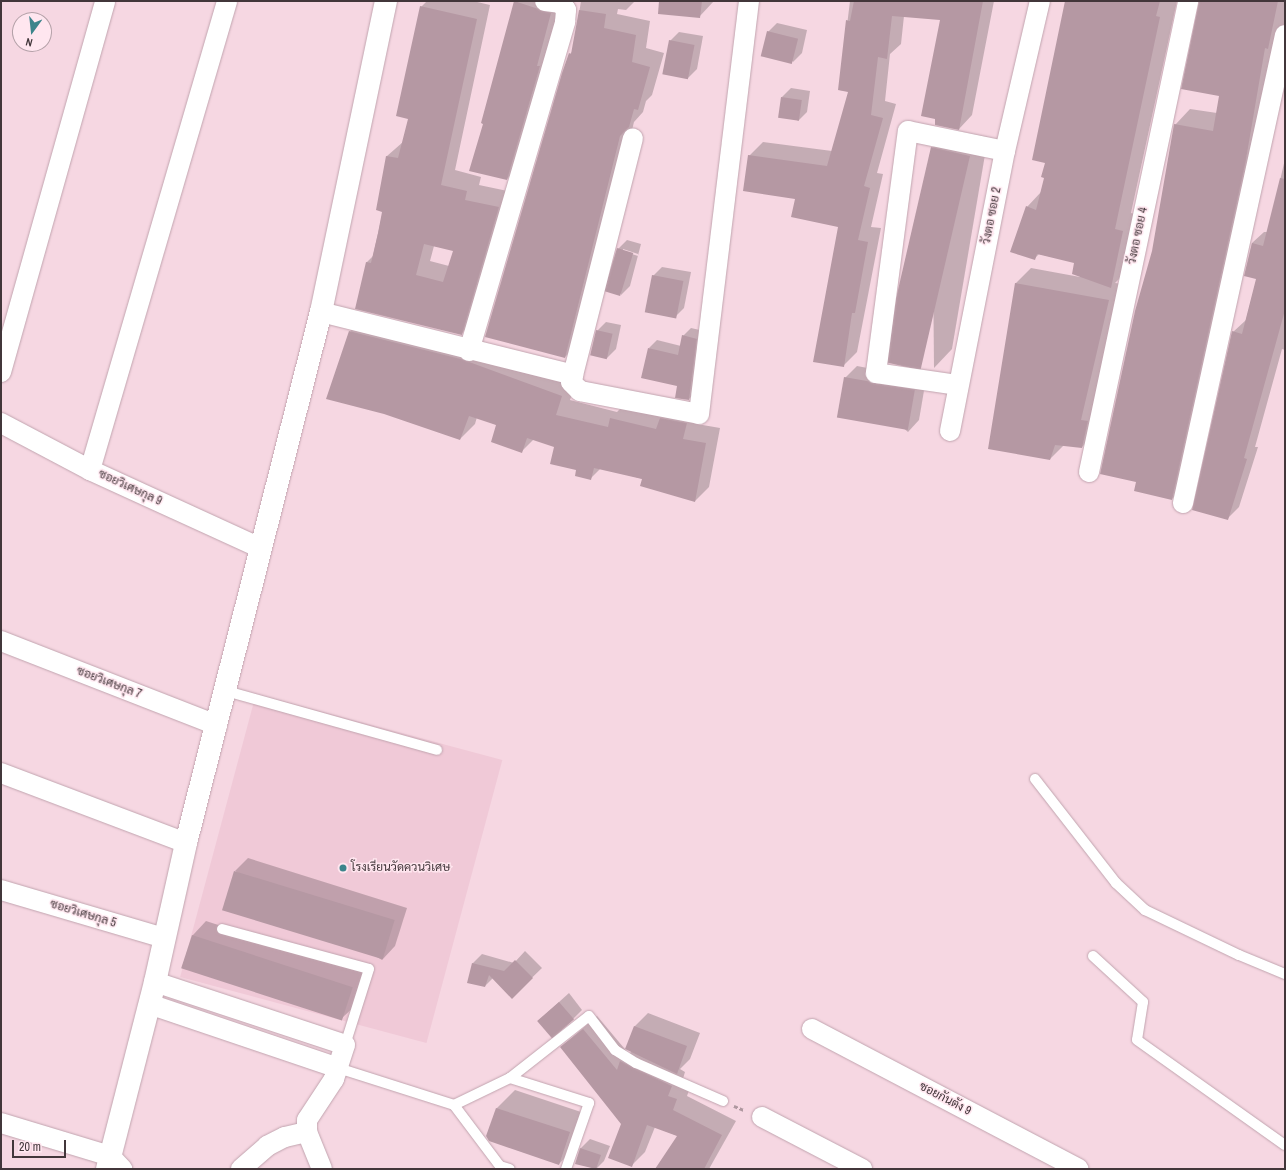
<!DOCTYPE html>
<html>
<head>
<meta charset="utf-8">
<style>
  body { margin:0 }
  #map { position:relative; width:1286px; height:1170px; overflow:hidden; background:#f6d7e2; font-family:"Archivo Narrow",Sarabun,sans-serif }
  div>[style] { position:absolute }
  .built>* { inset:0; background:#f0c9d7; transform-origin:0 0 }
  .shadow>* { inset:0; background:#0003 }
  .building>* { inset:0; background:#b598a3; transform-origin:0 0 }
  .path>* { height:2.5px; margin-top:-1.25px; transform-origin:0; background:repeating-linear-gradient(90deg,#af98a0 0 4px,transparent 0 6px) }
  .roads { filter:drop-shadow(0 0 1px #c1a4af) drop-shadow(0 0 1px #c1a4af) }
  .service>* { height:10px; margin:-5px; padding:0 5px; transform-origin:5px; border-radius:5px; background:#fff }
  .minor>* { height:20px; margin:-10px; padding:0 10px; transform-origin:10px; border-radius:10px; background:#fff }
  .tertiary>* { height:22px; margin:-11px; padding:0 11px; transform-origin:11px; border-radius:11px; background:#fff }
  .dots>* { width:11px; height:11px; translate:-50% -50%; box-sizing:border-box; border:2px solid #ffe6ef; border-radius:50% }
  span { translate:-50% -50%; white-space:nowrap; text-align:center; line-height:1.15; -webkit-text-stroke:3px #ffe6ef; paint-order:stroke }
  .street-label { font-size:12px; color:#42363a }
  .poi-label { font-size:12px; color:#42363a }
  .left { translate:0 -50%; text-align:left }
  .frame { position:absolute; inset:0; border:2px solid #42363a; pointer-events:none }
  .north { position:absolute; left:12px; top:12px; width:40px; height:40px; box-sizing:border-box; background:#ffe6ef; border:1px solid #b3a0a7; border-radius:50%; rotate:195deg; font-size:11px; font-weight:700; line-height:16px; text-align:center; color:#42363a }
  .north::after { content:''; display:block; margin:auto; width:14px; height:18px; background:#3c848b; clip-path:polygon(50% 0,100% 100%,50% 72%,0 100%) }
  .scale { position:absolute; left:12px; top:1140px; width:54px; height:18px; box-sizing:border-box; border:2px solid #42363a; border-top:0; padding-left:5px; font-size:12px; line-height:14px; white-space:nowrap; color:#42363a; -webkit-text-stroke:3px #ffe6ef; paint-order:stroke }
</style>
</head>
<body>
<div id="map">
  <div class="built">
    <i style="left:256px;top:694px;width:255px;height:293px;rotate:15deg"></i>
  </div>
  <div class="shadow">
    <i style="clip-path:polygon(evenodd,427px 1px,473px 1px,490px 5px,455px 170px,481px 177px,479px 185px,513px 192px,476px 320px,461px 334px,356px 308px,367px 262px,373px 256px,383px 211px,387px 156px,403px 142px,409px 118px,421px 7px,427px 1px,434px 246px,454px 250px,449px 266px,430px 261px,434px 246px)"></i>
    <i style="clip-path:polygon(515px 1px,563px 1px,519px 167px,507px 179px,482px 122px)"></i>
    <i style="clip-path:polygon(581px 1px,635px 1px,626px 10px,618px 9px,617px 14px,650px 21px,646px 48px,664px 53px,652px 95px,646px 101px,643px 112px,634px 122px,579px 343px,565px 357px,570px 54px,573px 51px)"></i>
    <i style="clip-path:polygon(660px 1px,714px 1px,699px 17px)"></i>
    <i style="clip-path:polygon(850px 1px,994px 1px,972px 115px,959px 129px,941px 19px,904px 16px,901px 44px,890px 54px,885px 101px,896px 104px,877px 173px,883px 174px,871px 227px,881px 228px,857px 352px,843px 366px,839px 227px,796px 198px,749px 156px,763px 142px,832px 151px,850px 91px,839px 90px)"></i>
    <i style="clip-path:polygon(1066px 1px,1177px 1px,1131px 213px,1139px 215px,1128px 270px,1115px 283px,1124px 284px,1098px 431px,1082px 447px,1064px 445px,1050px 459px,1015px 284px,1031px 268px,1080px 277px,1075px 262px,1039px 254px,1034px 259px,1027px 207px,1041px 192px,1045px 177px)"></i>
    <i style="clip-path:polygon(1200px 1px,1285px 1px,1285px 24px,1187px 483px,1172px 499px,1137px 481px,1153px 252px,1175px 125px,1190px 109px,1217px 113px,1220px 95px)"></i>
    <i style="clip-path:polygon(777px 23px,807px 30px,802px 53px,793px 62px,768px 32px)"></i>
    <i style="clip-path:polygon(679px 32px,703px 36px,697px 69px,688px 78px,670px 41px)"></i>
    <i style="clip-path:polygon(791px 88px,810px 91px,807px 112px,798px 121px,782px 97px)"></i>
    <i style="clip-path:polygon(950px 130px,988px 137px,952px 349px,934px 368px,932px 148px)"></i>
    <i style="clip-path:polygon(1285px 159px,1285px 350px,1282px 349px,1255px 447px,1258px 447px,1239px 507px,1227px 519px,1233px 332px,1246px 320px,1257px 278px,1245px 275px,1252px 243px,1264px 232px,1268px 232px)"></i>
    <i style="clip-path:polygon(evenodd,627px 240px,641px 244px,630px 286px,621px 295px,618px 249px,627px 240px,623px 249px,638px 254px,638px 256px,623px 251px,623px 249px)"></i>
    <i style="clip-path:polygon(662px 267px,691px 272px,684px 308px,675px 317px,653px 276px)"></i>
    <i style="clip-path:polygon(364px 317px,576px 382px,570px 400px,617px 412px,625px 404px,701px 409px,697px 424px,720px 428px,709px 487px,695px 501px,643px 479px,601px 468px,591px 478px,578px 470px,555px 446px,534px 439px,522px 451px,497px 425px,477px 417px,475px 424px,460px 439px,350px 331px)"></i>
    <i style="clip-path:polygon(606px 322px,621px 325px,616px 349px,607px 358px,597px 331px)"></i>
    <i style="clip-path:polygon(691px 328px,704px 331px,697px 391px,689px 399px,649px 348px,657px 340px,681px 346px,683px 336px)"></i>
    <i style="clip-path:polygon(857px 366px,926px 379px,919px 420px,908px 432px,845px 378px)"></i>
    <i style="clip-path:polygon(248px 858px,407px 908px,395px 946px,382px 960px,235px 871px)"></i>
    <i style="clip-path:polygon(206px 921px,366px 973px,356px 1005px,342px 1018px,182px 967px,193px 935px)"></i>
    <i style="clip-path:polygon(525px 951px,542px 968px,512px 997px,493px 978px,485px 986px,468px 982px,473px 963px,482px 954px,514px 963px)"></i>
    <i style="clip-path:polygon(569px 993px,582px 1010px,573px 1019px,538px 1021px)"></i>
    <i style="clip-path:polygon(648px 1013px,700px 1033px,690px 1059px,680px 1069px,685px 1072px,682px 1082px,691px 1085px,687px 1096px,736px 1121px,709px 1169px,656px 1169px,678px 1136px,655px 1127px,645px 1152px,631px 1166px,622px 1124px,561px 1047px,597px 1016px,629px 1054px,632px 1051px,634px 1027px)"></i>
    <i style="clip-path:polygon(515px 1090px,587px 1114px,577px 1145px,559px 1164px,487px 1136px,497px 1108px)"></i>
    <i style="clip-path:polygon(590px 1139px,610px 1146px,604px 1161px,596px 1169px,576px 1163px,581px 1148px)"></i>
  </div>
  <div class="building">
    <i style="clip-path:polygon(514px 1px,551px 13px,537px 66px,540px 66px,507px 180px,469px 171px,483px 124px,481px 123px)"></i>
    <i style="clip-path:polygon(659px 1px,702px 1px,700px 18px,658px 14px)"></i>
    <i style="clip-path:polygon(854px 1px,983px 1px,959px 130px,935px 125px,935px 119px,921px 116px,940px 20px,892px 16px,887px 59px,878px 57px,871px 115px,883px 118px,864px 186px,870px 188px,858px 240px,868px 242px,855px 313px,852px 313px,844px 367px,813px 362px,838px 227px,791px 217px,795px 199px,743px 191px,748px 155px,827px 166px,848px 92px,838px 90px,846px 20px,850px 21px)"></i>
    <i style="clip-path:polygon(1065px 1px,1160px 1px,1156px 16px,1160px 17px,1115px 229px,1123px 231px,1111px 288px,1072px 274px,1074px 263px,1037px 254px,1035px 260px,1010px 252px,1026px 206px,1036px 210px,1044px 178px,1041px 177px,1045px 163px,1032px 160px)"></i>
    <i style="clip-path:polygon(1199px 1px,1278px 1px,1268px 49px,1265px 48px,1245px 165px,1172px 500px,1134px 491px,1136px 482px,1100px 474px,1135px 311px,1152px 251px,1174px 124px,1213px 131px,1219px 96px,1181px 89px)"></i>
    <i style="clip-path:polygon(evenodd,420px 6px,477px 19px,441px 185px,467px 191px,465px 200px,499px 207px,462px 335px,355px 309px,366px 262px,371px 263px,378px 233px,382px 212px,376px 210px,386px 156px,398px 158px,408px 119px,396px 116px,420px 6px,424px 244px,453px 251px,443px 282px,416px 275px,424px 244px)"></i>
    <i style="clip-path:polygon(579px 10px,606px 14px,604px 28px,636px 35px,632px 62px,650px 67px,638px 110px,634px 109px,629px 127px,620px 136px,565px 358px,485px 337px,562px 73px,569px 53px,571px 54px)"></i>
    <i style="left:767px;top:31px;width:32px;height:26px;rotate:14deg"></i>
    <i style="left:669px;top:40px;width:26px;height:35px;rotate:11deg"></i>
    <i style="left:781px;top:97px;width:21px;height:21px;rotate:8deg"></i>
    <i style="left:931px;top:147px;width:40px;height:220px;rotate:13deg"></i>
    <i style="clip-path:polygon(1280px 178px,1285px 179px,1285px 310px,1244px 458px,1247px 459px,1228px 520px,1192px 510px,1232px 331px,1242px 334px,1256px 279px,1244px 276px,1252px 243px,1263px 246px)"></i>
    <i style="left:617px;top:248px;width:17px;height:45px;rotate:17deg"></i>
    <i style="left:652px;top:275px;width:32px;height:38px;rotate:11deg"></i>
    <i style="clip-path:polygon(1015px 283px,1109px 300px,1081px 420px,1088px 421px,1082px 448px,1055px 445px,1050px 460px,988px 449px)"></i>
    <i style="left:596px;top:330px;width:17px;height:26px;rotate:13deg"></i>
    <i style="clip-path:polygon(349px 331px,461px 359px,562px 396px,556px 415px,608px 427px,610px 418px,656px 429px,660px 418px,687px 423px,683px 439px,706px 443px,695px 502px,640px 486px,642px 479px,594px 468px,591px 480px,575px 476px,576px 470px,550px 464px,554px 447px,527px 438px,522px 453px,491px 442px,496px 425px,469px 416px,460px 440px,384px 414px,326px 399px)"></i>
    <i style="clip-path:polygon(682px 335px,697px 339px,689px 400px,675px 398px,677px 386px,641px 378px,648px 348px,678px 355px)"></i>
    <i style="left:844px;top:377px;width:72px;height:41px;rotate:10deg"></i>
    <i style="left:234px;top:871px;width:168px;height:41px;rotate:17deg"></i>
    <i style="left:192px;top:935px;width:169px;height:35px;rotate:18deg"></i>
    <i style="clip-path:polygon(515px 960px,533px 978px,512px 999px,489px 975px,485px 987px,467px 983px,472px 963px,504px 971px)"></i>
    <i style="left:559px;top:1002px;width:23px;height:29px;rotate:49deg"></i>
    <i style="clip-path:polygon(634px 1026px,687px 1046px,677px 1074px,625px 1049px)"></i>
    <i style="clip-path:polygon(583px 1029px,617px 1070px,620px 1061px,672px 1086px,668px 1096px,677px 1099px,673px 1110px,722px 1135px,704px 1169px,655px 1169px,677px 1136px,647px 1125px,632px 1167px,608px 1158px,621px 1124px,560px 1047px)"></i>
    <i style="clip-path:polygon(496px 1108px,570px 1132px,559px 1165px,489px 1141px,486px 1136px)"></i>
    <i style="clip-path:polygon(580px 1148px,601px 1155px,596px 1169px,575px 1164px)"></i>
  </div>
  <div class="path">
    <i style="left:734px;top:1106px;width:11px;rotate:22deg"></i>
  </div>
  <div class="roads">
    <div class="service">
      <i style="left:226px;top:691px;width:219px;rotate:15.6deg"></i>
      <i style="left:1035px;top:779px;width:132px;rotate:52.1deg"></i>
      <i style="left:1116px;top:883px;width:40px;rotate:43deg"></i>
      <i style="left:1145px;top:910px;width:104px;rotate:25.6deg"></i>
      <i style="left:1239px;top:955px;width:50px;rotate:22.4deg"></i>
      <i style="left:222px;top:929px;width:152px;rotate:15.2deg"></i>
      <i style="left:369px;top:969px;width:80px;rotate:107.5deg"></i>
      <i style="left:1093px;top:956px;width:68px;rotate:42.6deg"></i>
      <i style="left:1143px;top:1002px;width:38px;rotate:99deg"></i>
      <i style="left:1137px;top:1040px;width:181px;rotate:35.4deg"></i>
      <i style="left:338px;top:1068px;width:122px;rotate:17.7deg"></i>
      <i style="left:454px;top:1105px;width:62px;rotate:-25.7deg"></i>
      <i style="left:510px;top:1078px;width:83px;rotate:17.6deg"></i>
      <i style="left:589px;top:1103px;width:70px;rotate:109.2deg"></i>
      <i style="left:510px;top:1078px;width:100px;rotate:-38.1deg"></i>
      <i style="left:589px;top:1016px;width:43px;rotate:52.6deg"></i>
      <i style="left:615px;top:1050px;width:25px;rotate:32deg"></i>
      <i style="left:636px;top:1063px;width:95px;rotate:23.6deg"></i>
      <i style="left:454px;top:1105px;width:76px;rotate:53deg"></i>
      <i style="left:500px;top:1166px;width:10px;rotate:17deg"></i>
    </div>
    <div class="minor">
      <i style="left:321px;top:312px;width:260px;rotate:14deg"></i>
      <i style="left:573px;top:375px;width:244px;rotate:-75.8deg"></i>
      <i style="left:469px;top:351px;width:343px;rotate:-73.7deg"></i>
      <i style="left:565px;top:22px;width:12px;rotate:-85deg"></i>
      <i style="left:566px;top:10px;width:9px;rotate:-126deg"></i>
      <i style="left:561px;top:3px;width:16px;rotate:-173deg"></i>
      <i style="left:1px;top:372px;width:385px;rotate:-74.3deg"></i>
      <i style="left:573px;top:375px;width:7px;rotate:106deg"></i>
      <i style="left:571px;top:382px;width:13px;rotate:45deg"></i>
      <i style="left:580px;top:391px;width:121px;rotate:10.9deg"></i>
      <i style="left:699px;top:414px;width:416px;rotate:-83.1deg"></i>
      <i style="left:957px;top:385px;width:82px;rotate:-171.6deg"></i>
      <i style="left:876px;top:373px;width:244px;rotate:-82.5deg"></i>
      <i style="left:908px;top:131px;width:99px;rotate:11.7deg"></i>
      <i style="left:1px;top:423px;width:101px;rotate:27.8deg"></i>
      <i style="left:90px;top:470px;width:187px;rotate:24.6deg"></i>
      <i style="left:950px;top:431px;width:285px;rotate:-78.9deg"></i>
      <i style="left:1005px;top:151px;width:154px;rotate:-76.9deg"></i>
      <i style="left:90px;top:470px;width:489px;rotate:-73.7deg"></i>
      <i style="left:1089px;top:472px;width:481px;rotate:-78.1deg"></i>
      <i style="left:1183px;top:503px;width:479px;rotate:-77.7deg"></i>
      <i style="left:1px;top:641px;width:232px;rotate:21.3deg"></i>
      <i style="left:1px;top:773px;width:198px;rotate:20.7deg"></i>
      <i style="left:1px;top:890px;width:170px;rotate:16.4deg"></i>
      <i style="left:155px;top:982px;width:200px;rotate:18.3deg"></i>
      <i style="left:345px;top:1045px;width:36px;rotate:108deg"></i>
      <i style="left:334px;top:1079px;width:49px;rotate:123.4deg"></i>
      <i style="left:307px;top:1120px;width:12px;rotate:90deg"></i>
      <i style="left:307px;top:1132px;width:40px;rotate:68deg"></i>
      <i style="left:149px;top:1004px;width:200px;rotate:18.7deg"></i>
      <i style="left:812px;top:1029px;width:301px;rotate:27.7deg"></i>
      <i style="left:762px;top:1117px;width:113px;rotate:27.5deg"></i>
      <i style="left:1px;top:1123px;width:114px;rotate:16.8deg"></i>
      <i style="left:110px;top:1156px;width:18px;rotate:47deg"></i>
      <i style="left:241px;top:1169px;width:35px;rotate:-41deg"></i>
      <i style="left:267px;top:1146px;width:20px;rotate:-27deg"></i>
      <i style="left:285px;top:1137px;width:23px;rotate:-13deg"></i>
    </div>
    <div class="tertiary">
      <i style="left:107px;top:1169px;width:193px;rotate:-75.6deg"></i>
      <i style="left:155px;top:982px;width:142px;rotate:-77.4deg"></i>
      <i style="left:186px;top:843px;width:548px;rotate:-75.74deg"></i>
      <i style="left:321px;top:312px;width:318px;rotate:-78.2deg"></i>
    </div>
  </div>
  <div class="dots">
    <i style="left:343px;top:868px;background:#3c848b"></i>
  </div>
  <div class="street-label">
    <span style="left:992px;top:216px;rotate:-79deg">วังตอ ซอย 2</span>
    <span style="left:1138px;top:236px;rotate:-78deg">วังตอ ซอย 4</span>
    <span style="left:130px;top:488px;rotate:25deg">ซอยวิเศษกุล 9</span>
    <span style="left:109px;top:683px;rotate:21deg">ซอยวิเศษกุล 7</span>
    <span style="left:83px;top:914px;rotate:17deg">ซอยวิเศษกุล 5</span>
    <span style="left:945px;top:1099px;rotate:28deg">ซอยกันตัง 9</span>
  </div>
  <div class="poi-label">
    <span class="left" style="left:351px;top:868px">โรงเรียนวัดควนวิเศษ</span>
  </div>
  <div class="frame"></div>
  <div class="north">N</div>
  <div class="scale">20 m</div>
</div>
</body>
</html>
